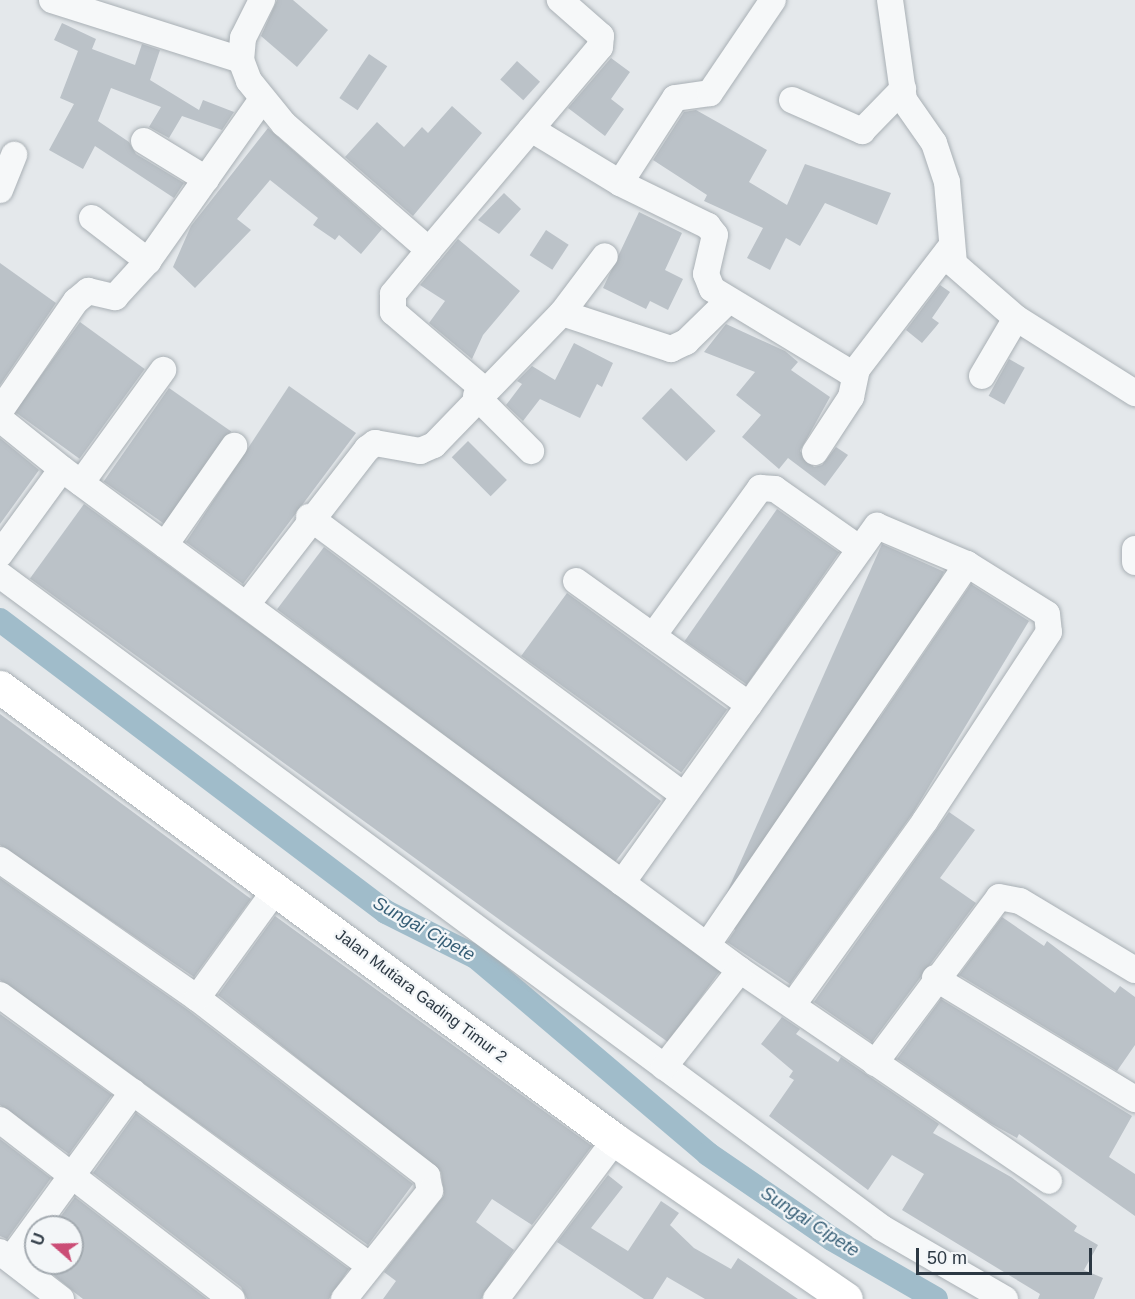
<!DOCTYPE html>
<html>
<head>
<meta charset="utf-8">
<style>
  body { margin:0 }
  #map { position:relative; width:1135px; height:1299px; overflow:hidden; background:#e4e8eb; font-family:Helvetica,sans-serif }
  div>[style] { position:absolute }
  .canal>* { height:24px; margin:-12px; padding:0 12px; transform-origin:12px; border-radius:12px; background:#a0bcca }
  .building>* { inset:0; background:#bbc2c8; transform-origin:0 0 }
  .roads { filter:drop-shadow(0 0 2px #a9b0b5) drop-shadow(0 0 2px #a9b0b5) }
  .street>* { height:26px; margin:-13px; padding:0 13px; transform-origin:13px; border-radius:13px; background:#f6f8f9 }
  .secondary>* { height:33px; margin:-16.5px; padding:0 16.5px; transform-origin:16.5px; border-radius:16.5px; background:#fff }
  span { translate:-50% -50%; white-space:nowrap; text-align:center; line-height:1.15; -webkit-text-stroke:4.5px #f3f6f8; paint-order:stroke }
  .street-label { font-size:16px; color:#2c3843 }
  .water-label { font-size:18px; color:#365e76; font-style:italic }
  .north { position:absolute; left:24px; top:1215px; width:60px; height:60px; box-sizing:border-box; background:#f3f6f8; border:2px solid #a3aab0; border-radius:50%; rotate:290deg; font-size:16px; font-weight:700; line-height:24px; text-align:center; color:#2c3843 }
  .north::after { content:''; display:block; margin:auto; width:21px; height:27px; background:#cb4d76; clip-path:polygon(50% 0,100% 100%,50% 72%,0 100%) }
  .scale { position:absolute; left:916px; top:1248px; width:176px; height:27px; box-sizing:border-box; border:3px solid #2c3843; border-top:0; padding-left:8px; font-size:18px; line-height:21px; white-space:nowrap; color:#2c3843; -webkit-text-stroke:4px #f3f6f8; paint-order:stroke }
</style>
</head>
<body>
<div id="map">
  <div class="canal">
    <i style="left:0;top:620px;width:484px;rotate:37.1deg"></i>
    <i style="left:386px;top:912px;width:101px;rotate:26.6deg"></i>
    <i style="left:476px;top:957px;width:304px;rotate:40.3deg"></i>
    <i style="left:708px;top:1154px;width:150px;rotate:34.4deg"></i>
    <i style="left:832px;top:1239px;width:120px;rotate:30deg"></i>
  </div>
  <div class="building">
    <i style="clip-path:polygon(277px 0,293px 0,328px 30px,297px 67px,261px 36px)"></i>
    <i style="clip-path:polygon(62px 23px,96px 39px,92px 49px,135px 65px,142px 44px,160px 50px,150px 80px,199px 110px,203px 100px,234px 112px,222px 130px,182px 116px,169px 138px,149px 127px,161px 107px,111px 88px,98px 121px,129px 142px,136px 154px,184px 183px,174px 198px,95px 146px,83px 169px,49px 150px,74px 104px,60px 98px,78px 51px,54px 40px)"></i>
    <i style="left:369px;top:54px;width:22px;height:53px;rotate:34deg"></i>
    <i style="clip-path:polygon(611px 58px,630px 72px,611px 99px,624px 109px,605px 136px,568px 108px)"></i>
    <i style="left:517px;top:61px;width:31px;height:25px;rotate:42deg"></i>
    <i style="clip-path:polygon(452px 106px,482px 133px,413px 216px,345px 157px,377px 122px,404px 147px,422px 127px,428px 133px)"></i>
    <i style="clip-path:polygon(696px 110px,767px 150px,749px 182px,787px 205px,805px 164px,891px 193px,877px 225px,825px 203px,800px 246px,786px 238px,770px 270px,747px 258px,763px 228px,704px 201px,707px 195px,653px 160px,684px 112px)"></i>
    <i style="clip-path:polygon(268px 128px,382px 229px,361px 254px,339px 235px,335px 240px,313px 225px,318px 218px,270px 180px,237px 219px,251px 230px,195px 288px,173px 267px,191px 226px)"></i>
    <i style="clip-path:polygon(504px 193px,521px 209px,499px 234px,478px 220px)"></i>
    <i style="clip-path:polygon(639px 212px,682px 233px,665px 270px,683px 279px,668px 310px,650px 301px,646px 309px,603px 288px)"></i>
    <i style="left:546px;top:230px;width:27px;height:30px;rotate:33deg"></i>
    <i style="clip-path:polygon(458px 239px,520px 291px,483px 335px,472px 359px,429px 323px,445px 301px,420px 285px)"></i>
    <i style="clip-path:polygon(0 263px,56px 303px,0 385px)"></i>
    <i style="clip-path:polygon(940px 285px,950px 292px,932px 318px,939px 323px,922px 343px,906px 330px)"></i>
    <i style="left:80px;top:322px;width:80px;height:111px;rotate:36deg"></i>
    <i style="clip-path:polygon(726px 324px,785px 351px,798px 362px,791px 370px,830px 397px,800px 451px,814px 467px,822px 465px,836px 447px,848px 455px,825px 486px,788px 458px,779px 469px,742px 437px,761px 415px,736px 395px,755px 372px,704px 352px)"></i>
    <i style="clip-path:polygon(574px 343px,613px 363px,602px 387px,597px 384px,580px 418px,540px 399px,523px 421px,506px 405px,522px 384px,517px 381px,532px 366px,555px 380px)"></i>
    <i style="left:1009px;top:359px;width:18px;height:42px;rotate:29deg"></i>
    <i style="clip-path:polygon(289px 386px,356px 433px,243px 584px,186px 542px)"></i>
    <i style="left:169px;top:388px;width:76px;height:114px;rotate:35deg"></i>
    <i style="left:671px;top:388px;width:62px;height:42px;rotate:44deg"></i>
    <i style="clip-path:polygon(0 438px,39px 470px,0 524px)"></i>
    <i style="left:468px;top:441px;width:55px;height:23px;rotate:45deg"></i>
    <i style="left:84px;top:504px;width:789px;height:92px;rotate:36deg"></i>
    <i style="left:777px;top:509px;width:76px;height:161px;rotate:35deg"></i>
    <i style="left:882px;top:544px;width:68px;height:412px;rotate:24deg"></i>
    <i style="left:324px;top:547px;width:422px;height:78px;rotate:37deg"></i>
    <i style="clip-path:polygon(971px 584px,1029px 621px,913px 813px,790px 984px,727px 942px)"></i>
    <i style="left:567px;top:593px;width:198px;height:78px;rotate:36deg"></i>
    <i style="clip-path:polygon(0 714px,251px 899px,194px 977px,0 845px)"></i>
    <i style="clip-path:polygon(949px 812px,975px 830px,940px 878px,976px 903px,872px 1042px,814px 1002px)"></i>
    <i style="clip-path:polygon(0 878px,188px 1010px,413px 1184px,368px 1245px,0 980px)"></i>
    <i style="clip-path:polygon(275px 916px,592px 1146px,532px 1225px,492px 1199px,476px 1222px,514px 1250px,481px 1299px,383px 1299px,396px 1281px,384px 1272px,444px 1195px,441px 1172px,218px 995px)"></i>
    <i style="clip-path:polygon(1002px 917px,1044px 946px,1047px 941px,1115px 993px,1120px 986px,1135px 997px,1135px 1045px,1117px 1071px,959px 975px)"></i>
    <i style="clip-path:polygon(941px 999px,1132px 1116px,1109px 1157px,1135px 1174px,1135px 1216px,1019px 1134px,1017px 1138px,990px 1123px,897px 1059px)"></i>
    <i style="clip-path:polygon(0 1014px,112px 1095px,69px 1154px,0 1105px)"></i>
    <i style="clip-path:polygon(782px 1017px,800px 1029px,796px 1034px,838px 1062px,841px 1057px,939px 1124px,933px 1133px,1011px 1177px,1077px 1226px,1074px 1231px,1098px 1245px,1084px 1270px,1103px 1278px,1094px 1299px,1038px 1299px,1040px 1294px,902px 1210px,924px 1174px,892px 1155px,868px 1190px,769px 1116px,794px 1080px,789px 1077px,793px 1071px,761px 1044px)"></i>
    <i style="clip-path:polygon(136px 1113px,349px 1269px,329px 1299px,247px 1299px,241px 1287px,93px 1173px)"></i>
    <i style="clip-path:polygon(0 1139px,51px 1178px,7px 1239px,0 1236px)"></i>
    <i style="clip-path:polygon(608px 1175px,623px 1187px,591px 1228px,628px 1251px,661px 1201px,679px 1213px,670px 1225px,694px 1248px,731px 1269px,738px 1258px,798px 1299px,705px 1299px,667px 1277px,653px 1299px,644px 1299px,557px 1242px)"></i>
    <i style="clip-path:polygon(75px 1197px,207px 1299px,83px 1299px,74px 1292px,39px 1263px,72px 1263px,72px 1227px,53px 1227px)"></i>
  </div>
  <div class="roads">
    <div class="street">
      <i style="left:52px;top:0;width:198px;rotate:17.6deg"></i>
      <i style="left:262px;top:0;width:42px;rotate:116.6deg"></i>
      <i style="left:243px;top:38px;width:22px;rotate:95deg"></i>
      <i style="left:241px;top:60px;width:22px;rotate:69deg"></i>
      <i style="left:249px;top:81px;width:55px;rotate:50.9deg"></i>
      <i style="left:284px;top:124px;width:192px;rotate:41deg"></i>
      <i style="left:429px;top:250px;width:57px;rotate:129.3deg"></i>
      <i style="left:393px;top:294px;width:18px;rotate:90deg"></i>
      <i style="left:393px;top:312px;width:118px;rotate:40.5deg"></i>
      <i style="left:890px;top:0;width:101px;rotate:82deg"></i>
      <i style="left:904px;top:100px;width:52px;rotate:55.1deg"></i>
      <i style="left:934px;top:143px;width:41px;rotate:71.6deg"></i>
      <i style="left:947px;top:182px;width:82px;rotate:85.1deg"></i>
      <i style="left:954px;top:264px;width:82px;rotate:41.1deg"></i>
      <i style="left:1016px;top:318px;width:141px;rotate:32.2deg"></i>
      <i style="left:792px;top:100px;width:77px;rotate:23.9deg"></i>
      <i style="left:862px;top:131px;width:59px;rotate:-45.7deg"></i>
      <i style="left:531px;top:129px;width:104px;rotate:31.2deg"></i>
      <i style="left:620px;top:183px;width:98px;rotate:26deg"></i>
      <i style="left:708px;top:226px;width:11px;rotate:52deg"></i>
      <i style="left:715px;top:235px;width:40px;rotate:103deg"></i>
      <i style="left:706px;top:274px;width:16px;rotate:68deg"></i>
      <i style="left:712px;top:289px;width:160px;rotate:31.2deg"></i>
      <i style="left:849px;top:372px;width:9px;rotate:-21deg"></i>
      <i style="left:857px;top:369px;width:153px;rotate:-52.5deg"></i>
      <i style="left:144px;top:141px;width:73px;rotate:31.5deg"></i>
      <i style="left:620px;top:183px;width:101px;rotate:-57.1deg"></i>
      <i style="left:675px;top:98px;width:35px;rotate:-8deg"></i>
      <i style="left:710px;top:93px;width:112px;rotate:-55.9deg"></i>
      <i style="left:0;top:190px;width:38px;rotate:-68deg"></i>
      <i style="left:92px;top:218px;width:71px;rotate:37.5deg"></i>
      <i style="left:148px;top:261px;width:196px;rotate:-54.8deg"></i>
      <i style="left:429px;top:250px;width:265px;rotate:-49.9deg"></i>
      <i style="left:600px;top:47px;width:11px;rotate:-85deg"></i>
      <i style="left:601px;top:36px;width:55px;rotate:-138.7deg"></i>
      <i style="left:562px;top:313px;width:71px;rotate:-53deg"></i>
      <i style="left:982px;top:376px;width:67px;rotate:-59.6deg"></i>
      <i style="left:476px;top:396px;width:78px;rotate:45deg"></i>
      <i style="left:0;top:411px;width:134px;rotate:-55.4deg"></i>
      <i style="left:76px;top:301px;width:16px;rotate:-40deg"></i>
      <i style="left:88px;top:291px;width:28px;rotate:13deg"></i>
      <i style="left:115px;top:297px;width:49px;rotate:-47.5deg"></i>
      <i style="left:0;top:419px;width:80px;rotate:38.9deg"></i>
      <i style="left:815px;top:452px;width:66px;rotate:-56.8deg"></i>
      <i style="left:851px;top:397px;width:29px;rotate:-78deg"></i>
      <i style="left:81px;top:483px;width:140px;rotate:-54deg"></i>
      <i style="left:309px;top:517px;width:467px;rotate:36.6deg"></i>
      <i style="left:165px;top:545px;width:121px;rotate:-55.1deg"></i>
      <i style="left:1135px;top:549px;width:13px;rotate:90deg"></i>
      <i style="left:0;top:554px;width:105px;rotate:-53.9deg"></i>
      <i style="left:62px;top:469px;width:843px;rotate:36.46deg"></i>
      <i style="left:740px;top:970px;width:374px;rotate:34.3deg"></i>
      <i style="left:0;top:575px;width:1097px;rotate:36.51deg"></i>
      <i style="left:882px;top:1228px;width:142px;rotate:30deg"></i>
      <i style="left:576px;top:581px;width:213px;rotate:35.6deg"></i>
      <i style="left:248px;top:603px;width:195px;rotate:-52.3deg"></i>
      <i style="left:367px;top:449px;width:10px;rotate:-37deg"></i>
      <i style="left:375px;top:443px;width:46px;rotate:10.1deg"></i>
      <i style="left:420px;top:451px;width:15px;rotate:-23deg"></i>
      <i style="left:434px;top:445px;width:184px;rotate:-45.9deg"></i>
      <i style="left:562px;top:313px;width:115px;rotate:18.3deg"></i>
      <i style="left:671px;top:349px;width:17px;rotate:-25deg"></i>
      <i style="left:686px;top:342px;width:59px;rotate:-44.3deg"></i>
      <i style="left:653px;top:636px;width:183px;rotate:-54.1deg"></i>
      <i style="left:760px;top:488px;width:15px;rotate:4deg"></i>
      <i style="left:775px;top:489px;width:104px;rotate:35.2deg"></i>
      <i style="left:0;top:860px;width:241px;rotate:35deg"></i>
      <i style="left:197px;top:998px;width:291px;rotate:37.7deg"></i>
      <i style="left:427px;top:1176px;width:15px;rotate:79deg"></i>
      <i style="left:430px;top:1191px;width:138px;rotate:128.5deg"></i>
      <i style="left:622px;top:883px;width:439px;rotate:-54.5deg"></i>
      <i style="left:877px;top:526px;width:98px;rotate:22.9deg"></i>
      <i style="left:967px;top:564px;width:94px;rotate:32deg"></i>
      <i style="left:1047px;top:614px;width:18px;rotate:84deg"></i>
      <i style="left:1049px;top:632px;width:226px;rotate:123.3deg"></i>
      <i style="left:925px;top:821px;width:226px;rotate:125.7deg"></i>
      <i style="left:708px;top:944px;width:460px;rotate:-55.7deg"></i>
      <i style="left:935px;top:978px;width:234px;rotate:31.2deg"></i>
      <i style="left:0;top:995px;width:457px;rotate:36.2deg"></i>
      <i style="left:197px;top:998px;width:136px;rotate:-54deg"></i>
      <i style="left:875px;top:1063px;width:207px;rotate:-53.2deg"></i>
      <i style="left:999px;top:897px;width:21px;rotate:11deg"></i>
      <i style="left:1020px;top:901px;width:134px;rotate:31deg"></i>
      <i style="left:664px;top:1067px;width:123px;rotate:-51.9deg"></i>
      <i style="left:0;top:1120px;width:293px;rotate:37.7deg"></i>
      <i style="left:0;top:1252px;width:77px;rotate:37.6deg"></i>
      <i style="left:11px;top:1259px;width:207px;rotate:-53.9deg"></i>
      <i style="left:496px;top:1299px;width:199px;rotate:-53.2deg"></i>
    </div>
    <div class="secondary">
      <i style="left:0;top:687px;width:764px;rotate:36.37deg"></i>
      <i style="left:615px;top:1140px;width:280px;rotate:34.5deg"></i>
    </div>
  </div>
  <div class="street-label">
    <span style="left:421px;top:996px;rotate:37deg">Jalan Mutiara Gading Timur 2</span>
  </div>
  <div class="water-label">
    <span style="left:424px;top:929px;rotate:29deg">Sungai Cipete</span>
    <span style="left:810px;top:1222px;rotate:33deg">Sungai Cipete</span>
  </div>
  <div class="north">U</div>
  <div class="scale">50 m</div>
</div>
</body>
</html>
